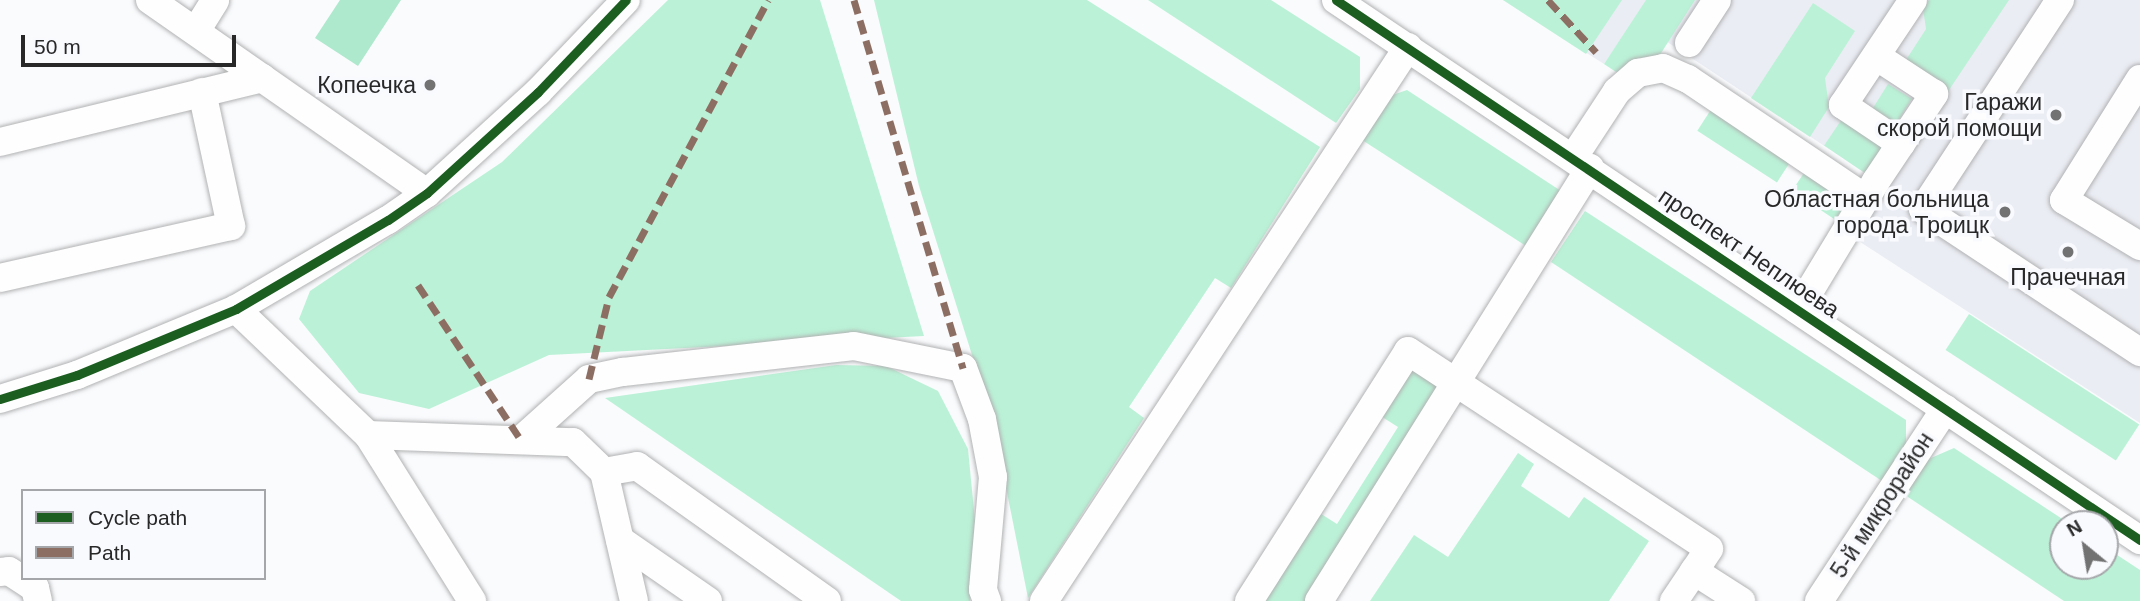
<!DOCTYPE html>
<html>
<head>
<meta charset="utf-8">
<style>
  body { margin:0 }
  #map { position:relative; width:2140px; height:601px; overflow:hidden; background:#fafbfd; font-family:Arial,sans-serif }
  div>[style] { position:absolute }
  .built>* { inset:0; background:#ebedf4 }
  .green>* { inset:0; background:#bbf2d7; transform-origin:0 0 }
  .forest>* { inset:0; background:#aee8cd }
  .roads { filter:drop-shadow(0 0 2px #b1b2b3) drop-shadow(0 0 2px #b1b2b3) }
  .minor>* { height:28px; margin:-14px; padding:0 14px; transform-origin:14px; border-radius:14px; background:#fefeff }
  .quiet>* { height:7px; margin-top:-3.5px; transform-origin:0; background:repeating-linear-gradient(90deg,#8d6e63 0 14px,transparent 0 21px) }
  .cycleway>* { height:9px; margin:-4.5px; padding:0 4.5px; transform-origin:4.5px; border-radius:4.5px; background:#1b5e20 }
  .dots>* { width:19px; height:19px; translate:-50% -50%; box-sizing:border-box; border:4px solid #f9fafe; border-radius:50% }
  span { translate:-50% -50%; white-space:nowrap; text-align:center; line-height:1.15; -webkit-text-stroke:7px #f9fafe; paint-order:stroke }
  .poi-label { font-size:23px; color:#282829 }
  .right { translate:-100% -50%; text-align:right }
  .street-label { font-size:23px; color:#282829 }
  .legend { position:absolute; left:21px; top:489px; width:245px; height:91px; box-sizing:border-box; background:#f9fafe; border:2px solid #a5a6a9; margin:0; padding:9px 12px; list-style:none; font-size:21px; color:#282829 }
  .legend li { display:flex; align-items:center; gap:14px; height:35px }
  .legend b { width:35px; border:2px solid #a5a6a9 }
  .north { position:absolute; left:2049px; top:510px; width:70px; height:70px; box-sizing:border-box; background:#f9fafe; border:2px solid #a5a6a9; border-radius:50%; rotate:330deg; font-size:19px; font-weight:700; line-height:28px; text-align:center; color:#282829 }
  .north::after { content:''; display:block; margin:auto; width:24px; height:32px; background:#727273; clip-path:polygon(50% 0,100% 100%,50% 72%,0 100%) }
  .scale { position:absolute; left:21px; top:35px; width:215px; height:32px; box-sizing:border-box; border:4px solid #282829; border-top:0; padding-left:9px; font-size:21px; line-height:24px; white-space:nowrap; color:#282829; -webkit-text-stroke:5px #f9fafe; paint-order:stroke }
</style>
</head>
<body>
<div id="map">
  <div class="built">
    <i style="clip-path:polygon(1503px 0,2140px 0,2140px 423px,1854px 238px,1885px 186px,1634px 20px,1604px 64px)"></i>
  </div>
  <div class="green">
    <i style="clip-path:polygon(668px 0,820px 0,924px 336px,549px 355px,429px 409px,359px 393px,299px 319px,310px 291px,502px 162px)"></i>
    <i style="clip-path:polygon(874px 0,1087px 0,1320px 147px,1231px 288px,1215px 278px,1129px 407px,1144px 418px,1028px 598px,993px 422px,919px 186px)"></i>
    <i style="clip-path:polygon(1148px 0,1271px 0,1360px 57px,1360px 89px,1336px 123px)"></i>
    <i style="clip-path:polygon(1503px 0,1622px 0,1586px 54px)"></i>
    <i style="clip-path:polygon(1646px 0,1695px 0,1656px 61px,1622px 76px,1604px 64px)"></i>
    <i style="clip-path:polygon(1929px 0,2009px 0,1947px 93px,1904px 63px,1926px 29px,1923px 9px)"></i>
    <i style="clip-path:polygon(1813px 3px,1855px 31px,1825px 78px,1829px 107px,1810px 137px,1751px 98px)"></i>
    <i style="left:1888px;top:84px;width:28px;height:31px;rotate:32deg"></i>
    <i style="clip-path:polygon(1407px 90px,1561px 191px,1526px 246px,1359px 138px,1381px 99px)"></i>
    <i style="left:1712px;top:108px;width:95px;height:27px;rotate:33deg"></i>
    <i style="left:1842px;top:119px;width:50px;height:32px;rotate:34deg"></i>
    <i style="left:1806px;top:170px;width:52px;height:25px;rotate:34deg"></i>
    <i style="clip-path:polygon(1585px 211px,1906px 420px,1906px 453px,1885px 483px,1551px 262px)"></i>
    <i style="left:1969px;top:314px;width:203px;height:43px;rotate:33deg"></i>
    <i style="clip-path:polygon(1411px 364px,1446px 385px,1311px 601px,1262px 601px,1318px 512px,1337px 524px,1398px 427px,1379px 415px)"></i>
    <i style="clip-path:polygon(836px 365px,886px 366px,938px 391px,968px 449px,975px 521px,970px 601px,901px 601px,605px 398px)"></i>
    <i style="clip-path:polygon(1954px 448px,2070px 524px,2063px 524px,2063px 566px,2105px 566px,2105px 547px,2140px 570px,2140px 601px,2064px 601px,1902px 493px,1924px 461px)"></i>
    <i style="clip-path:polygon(1518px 453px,1534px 464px,1521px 486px,1569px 518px,1584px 497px,1649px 541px,1609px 601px,1370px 601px,1414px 535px,1448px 557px)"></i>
  </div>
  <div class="forest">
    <i style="clip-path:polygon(340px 0,401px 0,358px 66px,315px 38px)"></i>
  </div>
  <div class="roads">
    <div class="minor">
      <i style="left:150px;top:0;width:136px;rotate:34.9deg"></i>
      <i style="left:1336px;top:0;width:969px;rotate:33.89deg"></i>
      <i style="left:2060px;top:0;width:250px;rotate:123.2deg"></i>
      <i style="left:1923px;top:209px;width:260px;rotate:33.4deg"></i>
      <i style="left:196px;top:31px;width:36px;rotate:-58deg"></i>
      <i style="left:1689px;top:43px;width:51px;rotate:-56.9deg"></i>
      <i style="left:2140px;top:79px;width:143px;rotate:122.1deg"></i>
      <i style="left:2064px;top:200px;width:89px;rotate:31.2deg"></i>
      <i style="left:0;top:142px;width:270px;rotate:-13.7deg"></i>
      <i style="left:262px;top:78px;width:201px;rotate:34.9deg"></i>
      <i style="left:1901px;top:144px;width:70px;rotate:-146.1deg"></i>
      <i style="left:1843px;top:105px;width:126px;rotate:-56.3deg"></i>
      <i style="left:1573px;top:158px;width:80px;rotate:-56.7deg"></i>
      <i style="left:1617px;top:91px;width:28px;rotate:-41deg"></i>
      <i style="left:1638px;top:73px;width:25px;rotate:-11deg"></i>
      <i style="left:1663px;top:68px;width:27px;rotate:24deg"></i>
      <i style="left:1688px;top:79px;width:213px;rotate:33.9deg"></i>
      <i style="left:0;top:278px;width:237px;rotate:-12.7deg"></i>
      <i style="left:231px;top:226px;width:137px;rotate:-102.2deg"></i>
      <i style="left:236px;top:309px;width:182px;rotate:43.7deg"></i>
      <i style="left:368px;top:435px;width:196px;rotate:57.9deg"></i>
      <i style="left:1798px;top:310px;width:151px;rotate:-58.8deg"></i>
      <i style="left:1876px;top:181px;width:105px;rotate:-56.3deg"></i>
      <i style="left:1934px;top:94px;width:69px;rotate:-146.8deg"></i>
      <i style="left:0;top:399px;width:81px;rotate:-17.3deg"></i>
      <i style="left:77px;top:375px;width:172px;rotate:-22.5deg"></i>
      <i style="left:236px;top:309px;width:176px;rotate:-30.4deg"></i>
      <i style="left:388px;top:220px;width:47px;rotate:-34.7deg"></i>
      <i style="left:427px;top:193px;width:150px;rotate:-42.3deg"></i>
      <i style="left:538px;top:92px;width:127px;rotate:-46.3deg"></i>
      <i style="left:368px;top:435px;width:205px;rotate:2deg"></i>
      <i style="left:573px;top:442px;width:43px;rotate:44.1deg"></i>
      <i style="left:604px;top:472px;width:34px;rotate:-10deg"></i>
      <i style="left:637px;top:466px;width:233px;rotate:35.4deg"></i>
      <i style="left:521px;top:440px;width:91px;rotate:-41.9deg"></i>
      <i style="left:589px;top:379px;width:35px;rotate:-12deg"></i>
      <i style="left:623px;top:372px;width:232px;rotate:-6.4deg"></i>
      <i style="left:854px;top:346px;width:111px;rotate:11.4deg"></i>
      <i style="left:963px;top:368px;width:54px;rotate:69.6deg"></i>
      <i style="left:982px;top:419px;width:59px;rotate:79.3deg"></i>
      <i style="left:993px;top:477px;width:113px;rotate:95.1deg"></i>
      <i style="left:983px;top:590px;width:12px;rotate:70deg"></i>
      <i style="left:604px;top:472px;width:132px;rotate:76.9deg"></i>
      <i style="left:620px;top:540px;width:107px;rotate:34.7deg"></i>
      <i style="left:1694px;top:571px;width:56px;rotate:32.6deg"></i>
      <i style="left:0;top:572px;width:9px;rotate:-6deg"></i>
      <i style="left:9px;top:571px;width:31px;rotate:33deg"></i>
      <i style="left:35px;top:588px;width:13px;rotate:77deg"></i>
      <i style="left:1044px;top:601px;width:663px;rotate:-56.69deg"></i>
      <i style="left:1249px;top:601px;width:296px;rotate:-57.5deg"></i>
      <i style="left:1408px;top:351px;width:360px;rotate:33.3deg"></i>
      <i style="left:1709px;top:549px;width:63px;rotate:123.9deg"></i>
      <i style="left:1319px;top:601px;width:511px;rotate:-57.96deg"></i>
      <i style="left:1819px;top:601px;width:230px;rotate:-56.7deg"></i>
    </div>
  </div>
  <div class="quiet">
    <i style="left:854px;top:0;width:384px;rotate:73.5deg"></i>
    <i style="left:1548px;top:0;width:71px;rotate:47.3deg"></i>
    <i style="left:418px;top:285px;width:186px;rotate:56.4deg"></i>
    <i style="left:589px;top:379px;width:84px;rotate:-76.3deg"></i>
    <i style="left:609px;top:297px;width:337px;rotate:-61.8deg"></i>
  </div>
  <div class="cycleway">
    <i style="left:1336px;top:0;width:969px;rotate:33.89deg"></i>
    <i style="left:0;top:399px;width:81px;rotate:-17.3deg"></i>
    <i style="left:77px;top:375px;width:172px;rotate:-22.5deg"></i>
    <i style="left:236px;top:309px;width:176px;rotate:-30.4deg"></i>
    <i style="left:388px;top:220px;width:47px;rotate:-34.7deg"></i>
    <i style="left:427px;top:193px;width:150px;rotate:-42.3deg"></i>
    <i style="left:538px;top:92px;width:127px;rotate:-46.3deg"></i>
  </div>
  <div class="dots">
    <i style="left:430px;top:85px;background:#727273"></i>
    <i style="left:2056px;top:115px;background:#727273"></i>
    <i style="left:2005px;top:212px;background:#727273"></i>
    <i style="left:2068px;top:252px;background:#727273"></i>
  </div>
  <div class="poi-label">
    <span class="right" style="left:416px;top:85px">Копеечка</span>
    <span class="right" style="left:2042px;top:115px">Гаражи<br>скорой помощи</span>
    <span class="right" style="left:1989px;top:212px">Областная больница<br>города Троицк</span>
    <span style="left:2068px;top:277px">Прачечная</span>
  </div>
  <div class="street-label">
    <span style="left:1749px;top:253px;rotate:34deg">проспект Неплюева</span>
    <span style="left:1882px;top:505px;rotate:-57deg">5-й микрорайон</span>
  </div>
  <ul class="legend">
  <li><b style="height:9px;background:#1b5e20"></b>Cycle path</li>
  <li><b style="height:9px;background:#8d6e63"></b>Path</li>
  </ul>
  <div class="north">N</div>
  <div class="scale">50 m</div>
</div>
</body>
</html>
